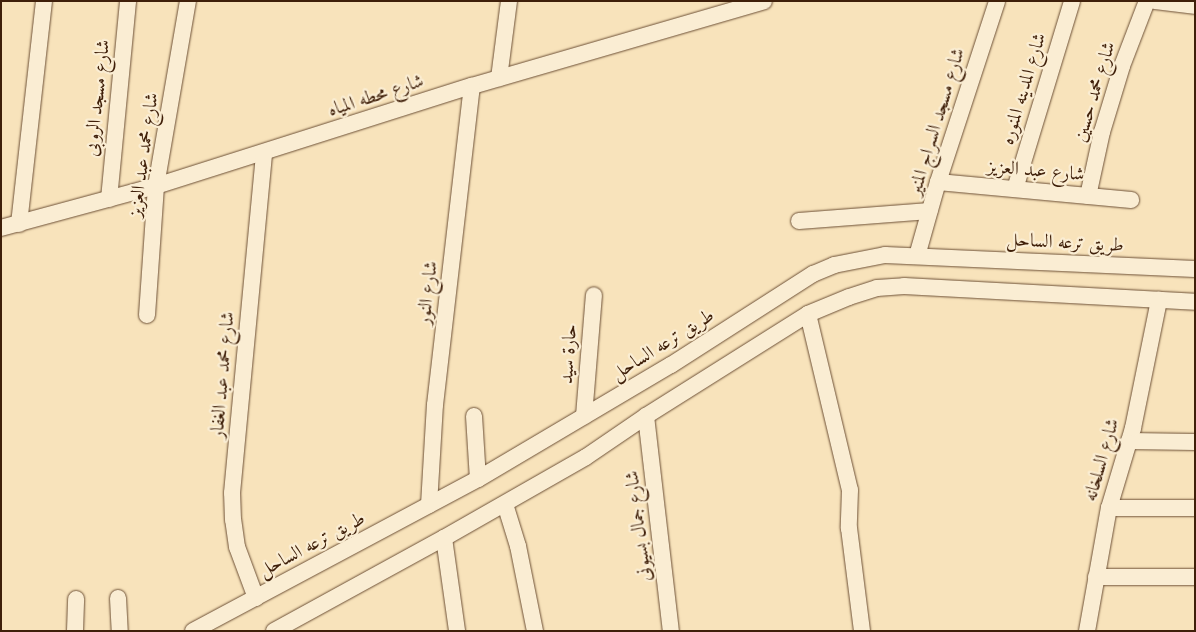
<!DOCTYPE html>
<html>
<head>
<meta charset="utf-8">
<style>
  body { margin:0 }
  #map { position:relative; width:1196px; height:632px; overflow:hidden; background:#f8e3bb; font-family:Cardo,Amiri,serif }
  div>[style] { position:absolute }
  .roads { filter:drop-shadow(0 0 1px #6d5036) drop-shadow(0 0 1px #6d5036) }
  .minor>* { height:16px; margin:-8px; padding:0 8px; transform-origin:8px; border-radius:8px; background:#faedd3 }
  span { translate:-50% -50%; white-space:nowrap; text-align:center; line-height:1.15; -webkit-text-stroke:4.5px #faedd3; paint-order:stroke }
  .street-label { font-size:19px; color:#3f1f09 }
  .frame { position:absolute; inset:0; border:2px solid #3f1f09; pointer-events:none }
</style>
</head>
<body>
<div id="map">
  <div class="roads">
    <div class="minor">
      <i style="left:1155px;top:1px;width:40px;rotate:7.1deg"></i>
      <i style="left:499px;top:78px;width:78px;rotate:-82.6deg"></i>
      <i style="left:938px;top:182px;width:194px;rotate:5.3deg"></i>
      <i style="left:1015px;top:189px;width:196px;rotate:-73.1deg"></i>
      <i style="left:1088px;top:196px;width:66px;rotate:-77.7deg"></i>
      <i style="left:1102px;top:132px;width:69px;rotate:-73.1deg"></i>
      <i style="left:1122px;top:66px;width:70px;rotate:-69deg"></i>
      <i style="left:109px;top:199px;width:199px;rotate:-84.5deg"></i>
      <i style="left:799px;top:221px;width:131px;rotate:-4.4deg"></i>
      <i style="left:19px;top:224px;width:224px;rotate:-83.6deg"></i>
      <i style="left:1px;top:228px;width:161px;rotate:-15.2deg"></i>
      <i style="left:156px;top:186px;width:331px;rotate:-17.6deg"></i>
      <i style="left:472px;top:86px;width:304px;rotate:-16.2deg"></i>
      <i style="left:917px;top:256px;width:77px;rotate:-74.2deg"></i>
      <i style="left:938px;top:182px;width:190px;rotate:-71.9deg"></i>
      <i style="left:808px;top:314px;width:181px;rotate:76.6deg"></i>
      <i style="left:850px;top:490px;width:38px;rotate:92deg"></i>
      <i style="left:849px;top:528px;width:104px;rotate:82.8deg"></i>
      <i style="left:147px;top:315px;width:129px;rotate:-86deg"></i>
      <i style="left:156px;top:186px;width:188px;rotate:-80.2deg"></i>
      <i style="left:474px;top:416px;width:63px;rotate:86.4deg"></i>
      <i style="left:584px;top:416px;width:121px;rotate:-85.3deg"></i>
      <i style="left:646px;top:416px;width:216px;rotate:83.4deg"></i>
      <i style="left:1129px;top:441px;width:66px;rotate:0.9deg"></i>
      <i style="left:505px;top:504px;width:44px;rotate:72.8deg"></i>
      <i style="left:518px;top:546px;width:87px;rotate:78.7deg"></i>
      <i style="left:429px;top:505px;width:100px;rotate:-86.6deg"></i>
      <i style="left:435px;top:405px;width:321px;rotate:-83.4deg"></i>
      <i style="left:1109px;top:508px;width:86px"></i>
      <i style="left:444px;top:538px;width:94px;rotate:82deg"></i>
      <i style="left:1096px;top:577px;width:99px"></i>
      <i style="left:118px;top:598px;width:33px;rotate:87deg"></i>
      <i style="left:256px;top:598px;width:54px;rotate:-110.4deg"></i>
      <i style="left:237px;top:547px;width:27px;rotate:-98deg"></i>
      <i style="left:233px;top:520px;width:27px;rotate:-92deg"></i>
      <i style="left:232px;top:493px;width:342px;rotate:-84.6deg"></i>
      <i style="left:75px;top:631px;width:32px;rotate:-88deg"></i>
      <i style="left:193px;top:631px;width:323px;rotate:-28.1deg"></i>
      <i style="left:478px;top:479px;width:224px;rotate:-30.6deg"></i>
      <i style="left:671px;top:365px;width:169px;rotate:-32.7deg"></i>
      <i style="left:813px;top:274px;width:23px;rotate:-23deg"></i>
      <i style="left:834px;top:265px;width:52px;rotate:-11.1deg"></i>
      <i style="left:885px;top:255px;width:310px;rotate:2.6deg"></i>
      <i style="left:274px;top:631px;width:194px;rotate:-28.7deg"></i>
      <i style="left:444px;top:538px;width:163px;rotate:-29.7deg"></i>
      <i style="left:586px;top:457px;width:73px;rotate:-34.3deg"></i>
      <i style="left:646px;top:416px;width:191px;rotate:-32.2deg"></i>
      <i style="left:808px;top:314px;width:44px;rotate:-22.5deg"></i>
      <i style="left:849px;top:297px;width:29px;rotate:-18deg"></i>
      <i style="left:877px;top:288px;width:27px;rotate:-4deg"></i>
      <i style="left:904px;top:286px;width:291px;rotate:3.1deg"></i>
      <i style="left:1087px;top:631px;width:125px;rotate:-79.9deg"></i>
      <i style="left:1109px;top:508px;width:84px;rotate:-73.3deg"></i>
      <i style="left:1133px;top:428px;width:131px;rotate:-78.5deg"></i>
    </div>
  </div>
  <div class="street-label">
    <span style="left:1024px;top:89px;rotate:-73deg">شارع المدينه المنوره</span>
    <span style="left:1095px;top:92px;rotate:-73deg">شارع محمد حسين</span>
    <span style="left:376px;top:96px;rotate:-18deg">شارع محطه المياه</span>
    <span style="left:98px;top:98px;rotate:-84deg">شارع مسجد الروبى</span>
    <span style="left:937px;top:122px;rotate:-73deg">شارع مسجد السراج المنير</span>
    <span style="left:144px;top:155px;rotate:-82deg">شارع محمد عبد العزيز</span>
    <span style="left:1036px;top:171px;rotate:5deg">شارع عبد العزيز</span>
    <span style="left:1065px;top:243px;rotate:3deg">طريق ترعه الساحل</span>
    <span style="left:428px;top:293px;rotate:-83deg">شارع النور</span>
    <span style="left:663px;top:345px;rotate:-32deg">طريق ترعه الساحل</span>
    <span style="left:569px;top:354px;rotate:-86deg">حارة سيد</span>
    <span style="left:223px;top:375px;rotate:-85deg">شارع محمد عبد الغفار</span>
    <span style="left:1102px;top:460px;rotate:-74deg">شارع السلخانه</span>
    <span style="left:639px;top:526px;rotate:-97deg">شارع جمال بسيونى</span>
    <span style="left:312px;top:545px;rotate:-28deg">طريق ترعه الساحل</span>
  </div>
  <div class="frame"></div>
</div>
</body>
</html>
